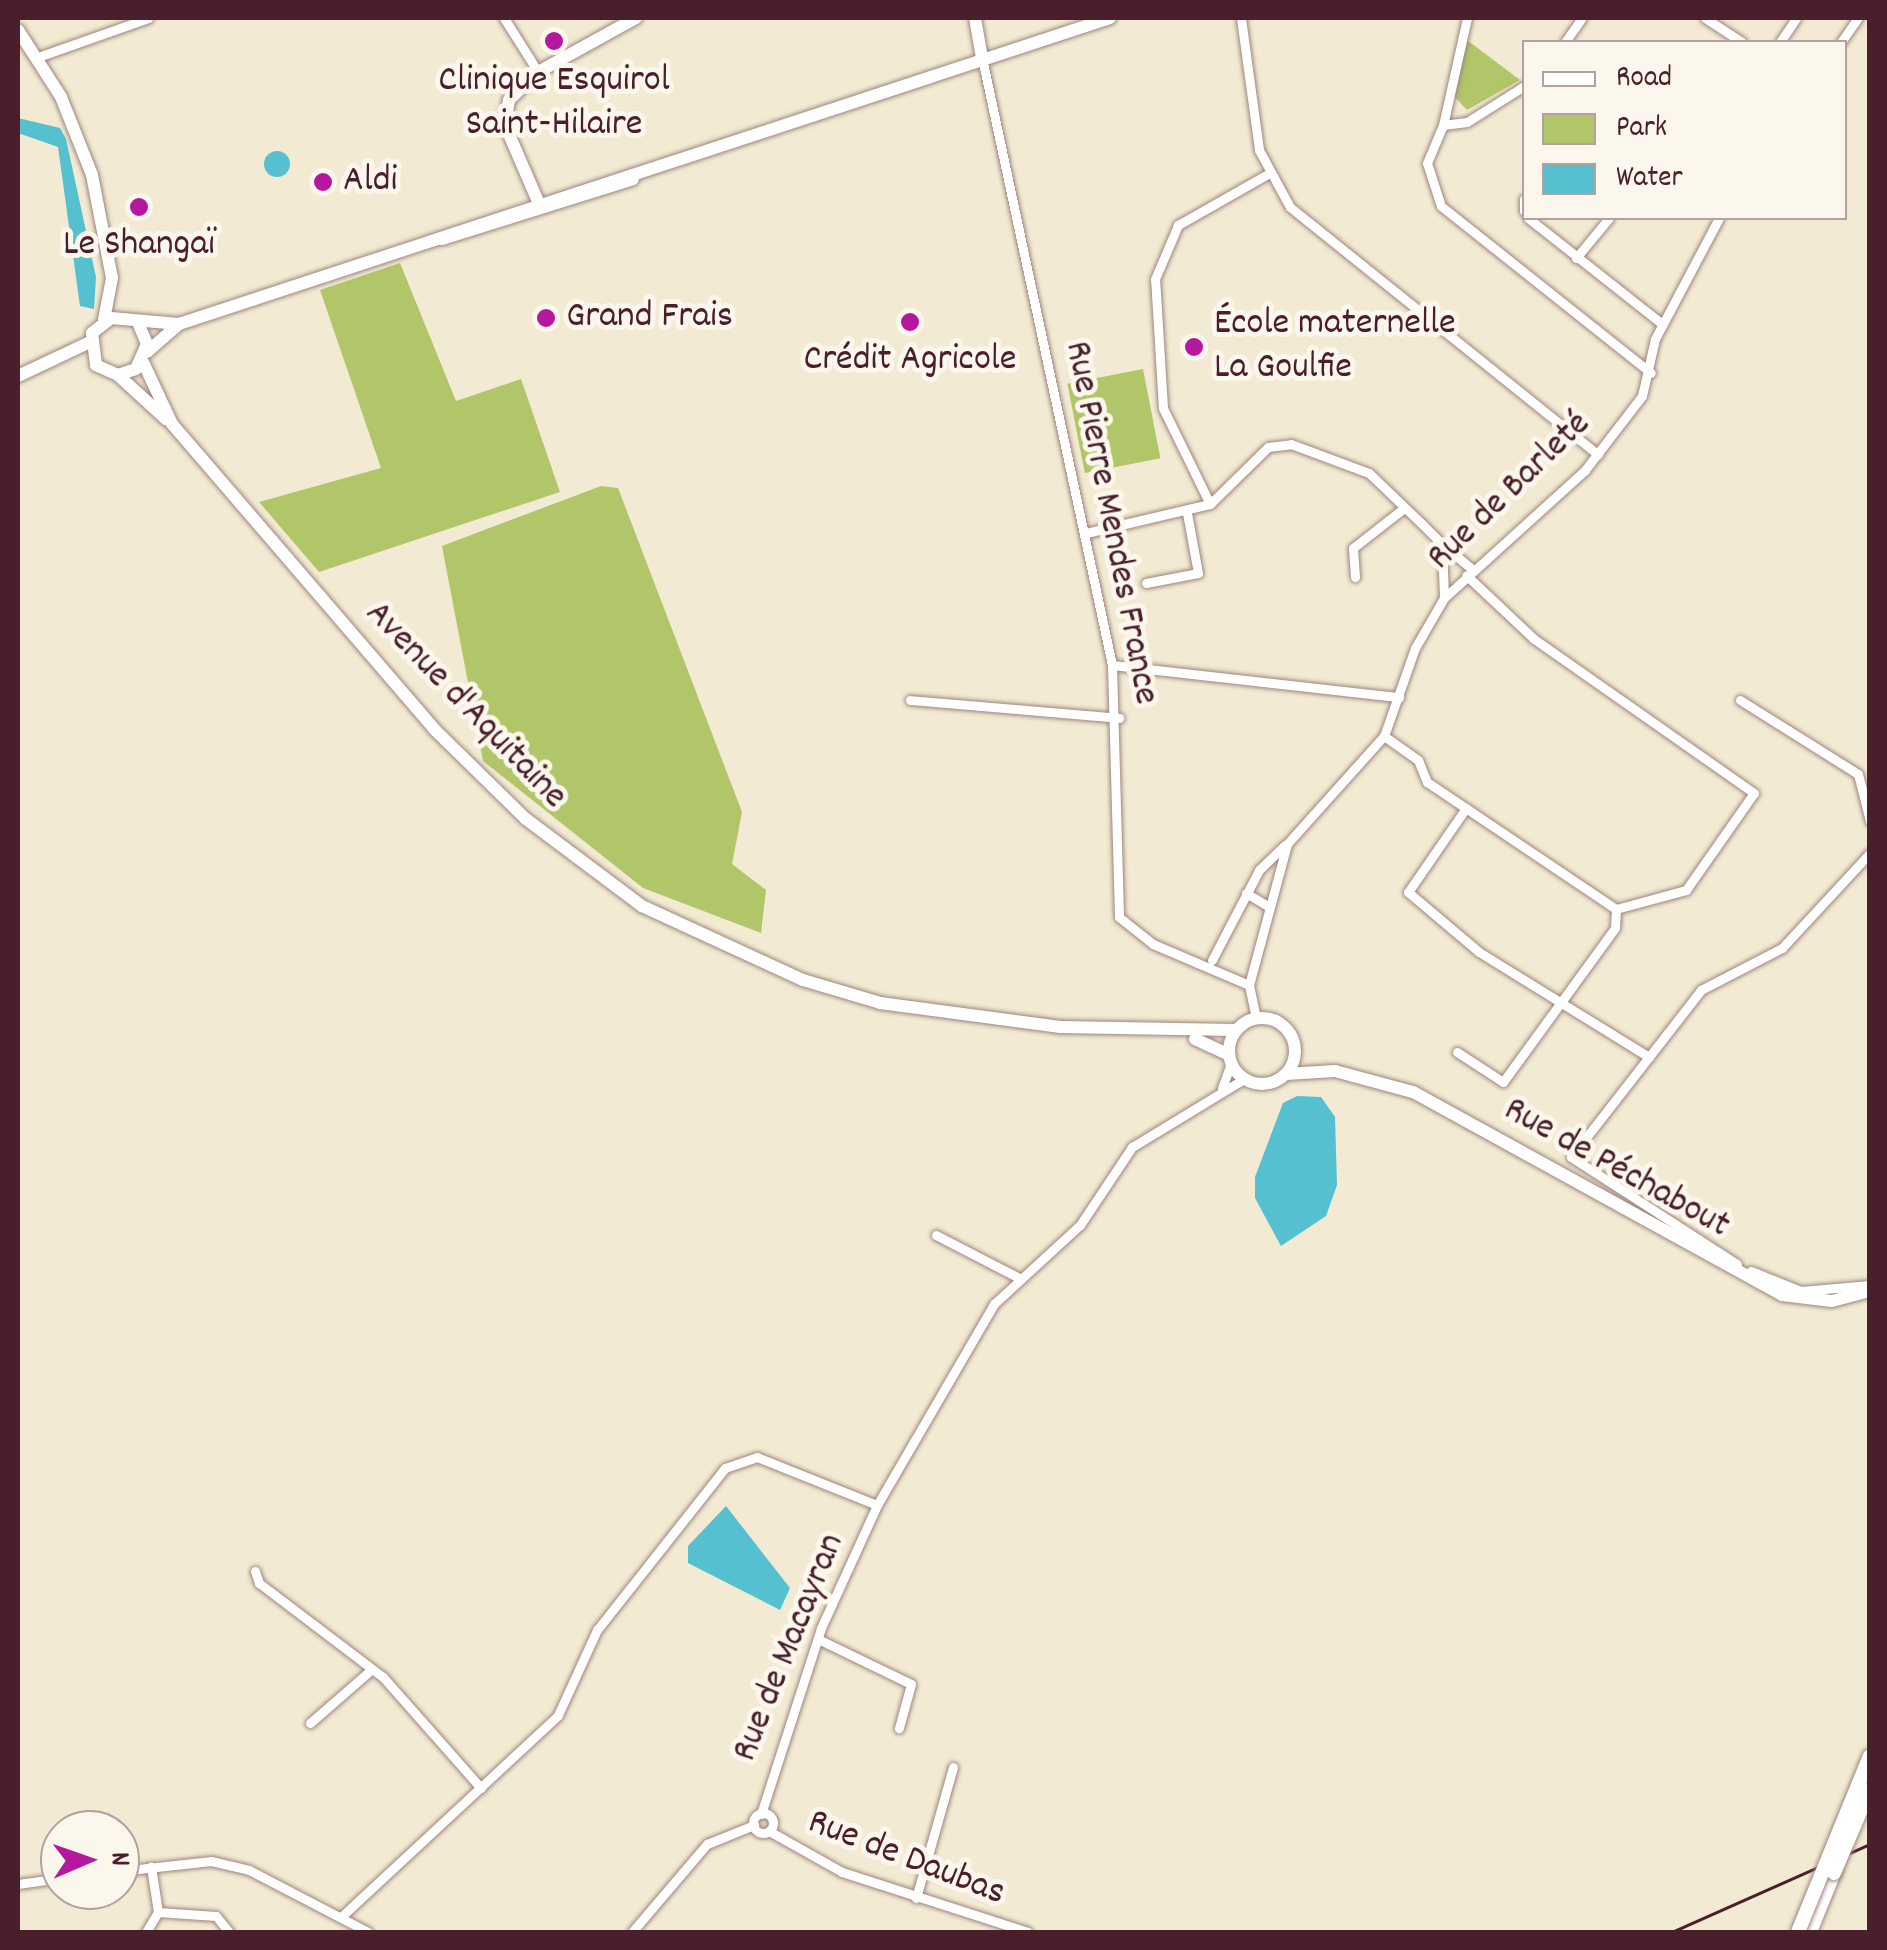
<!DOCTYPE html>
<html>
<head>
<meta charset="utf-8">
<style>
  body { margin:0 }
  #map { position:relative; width:1887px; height:1950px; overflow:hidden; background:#f2ead2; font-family:Dekko,sans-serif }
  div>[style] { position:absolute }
  .green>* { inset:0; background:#b1c569; transform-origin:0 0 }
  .water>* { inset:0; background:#55c0d0 }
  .round { border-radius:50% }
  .roads { filter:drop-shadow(0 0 2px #9e847e) drop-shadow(0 0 2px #9e847e) }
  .street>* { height:9px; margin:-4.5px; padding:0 4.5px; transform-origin:4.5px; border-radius:4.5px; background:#fff }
  .street>.ring { margin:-4.5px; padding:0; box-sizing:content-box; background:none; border:9px solid #fff; border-radius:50% }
  .secondary>* { height:12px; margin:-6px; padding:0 6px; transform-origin:6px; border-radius:6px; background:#fff }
  .secondary>.ring { margin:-6px; padding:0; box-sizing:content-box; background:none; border:12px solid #fff; border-radius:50% }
  .primary>* { height:14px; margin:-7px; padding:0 7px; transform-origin:7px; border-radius:7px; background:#fff }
  .rail>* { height:2.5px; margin:-1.25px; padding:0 1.25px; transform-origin:1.25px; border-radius:1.25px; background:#4a1f2b }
  .bridges { filter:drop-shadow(0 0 2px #9e847e) drop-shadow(0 0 2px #9e847e) }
  .primary-bridge>* { height:14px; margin:-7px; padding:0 7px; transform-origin:7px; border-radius:7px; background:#fff }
  .dots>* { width:28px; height:28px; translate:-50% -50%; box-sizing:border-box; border:5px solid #fbf7ec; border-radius:50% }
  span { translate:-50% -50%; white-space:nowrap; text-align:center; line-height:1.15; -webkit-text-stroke:10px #fbf7ec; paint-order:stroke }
  .poi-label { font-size:38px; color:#4a1f2b }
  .left { translate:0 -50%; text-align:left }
  .street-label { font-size:38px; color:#4a1f2b }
  .frame { position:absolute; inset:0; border:20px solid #4a1f2b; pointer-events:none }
  .legend { position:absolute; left:1522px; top:40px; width:325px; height:180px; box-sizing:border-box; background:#fbf7ec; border:2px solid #b4a19f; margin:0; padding:12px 18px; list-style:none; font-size:30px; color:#4a1f2b }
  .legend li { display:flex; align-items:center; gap:20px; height:50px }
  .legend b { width:50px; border:2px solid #b4a19f }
  .north { position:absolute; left:40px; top:1810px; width:100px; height:100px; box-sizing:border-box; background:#fbf7ec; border:2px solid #b4a19f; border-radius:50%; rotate:88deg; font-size:28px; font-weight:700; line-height:40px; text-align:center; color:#4a1f2b }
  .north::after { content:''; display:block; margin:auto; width:35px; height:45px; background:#b5179e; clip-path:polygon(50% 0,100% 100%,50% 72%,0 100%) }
</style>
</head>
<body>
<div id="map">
  <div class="green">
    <i style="clip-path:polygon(1467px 40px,1520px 80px,1467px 110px,1452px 94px)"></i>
    <i style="clip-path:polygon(400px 263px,456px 401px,521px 379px,560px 492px,319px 572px,259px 502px,381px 468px,320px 290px)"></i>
    <i style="left:1143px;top:369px;width:91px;height:77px;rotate:79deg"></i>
    <i style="clip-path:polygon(601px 486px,618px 488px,742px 812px,732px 864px,766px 890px,761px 933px,643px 888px,483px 761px,442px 546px)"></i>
  </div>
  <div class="water">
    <i style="clip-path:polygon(18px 118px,60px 128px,66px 139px,96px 277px,94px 309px,80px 306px,58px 147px,18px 133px)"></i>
    <i class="round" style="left:264px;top:151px;width:26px;height:26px"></i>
    <i style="clip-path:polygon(1297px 1096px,1321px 1097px,1335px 1117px,1337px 1185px,1326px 1216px,1281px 1246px,1255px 1198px,1255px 1177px,1283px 1103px)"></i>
    <i style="clip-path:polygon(726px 1506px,790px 1588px,780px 1610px,688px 1563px,688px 1546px)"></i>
  </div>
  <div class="roads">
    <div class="street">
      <i style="left:504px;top:18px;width:64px;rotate:57.8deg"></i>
      <i style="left:1241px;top:18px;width:133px;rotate:82.2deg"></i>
      <i style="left:1259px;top:150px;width:65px;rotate:61.5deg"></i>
      <i style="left:1290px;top:207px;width:395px;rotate:38.8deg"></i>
      <i style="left:1467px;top:18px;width:110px;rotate:102.6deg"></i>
      <i style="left:1443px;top:125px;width:24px;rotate:-7deg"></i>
      <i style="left:1467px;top:122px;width:67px;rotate:-32.3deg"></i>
      <i style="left:1705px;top:18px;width:44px;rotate:33deg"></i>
      <i style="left:1565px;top:42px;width:29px;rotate:-55deg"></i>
      <i style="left:1780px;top:42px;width:29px;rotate:-56deg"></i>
      <i style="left:1841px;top:42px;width:29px;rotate:-55deg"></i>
      <i style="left:38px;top:57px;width:117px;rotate:-19.5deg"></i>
      <i style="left:982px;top:58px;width:621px;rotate:77.91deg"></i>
      <i style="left:1112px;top:665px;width:252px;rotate:88.4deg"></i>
      <i style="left:1119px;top:917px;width:43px;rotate:38.5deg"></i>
      <i style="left:1153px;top:944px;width:104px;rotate:23.1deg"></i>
      <i style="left:1443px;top:125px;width:41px;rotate:112.8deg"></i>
      <i style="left:1427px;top:163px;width:45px;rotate:72deg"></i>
      <i style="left:1441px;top:206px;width:268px;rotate:38.5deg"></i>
      <i style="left:1524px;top:199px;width:12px;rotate:90deg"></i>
      <i style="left:1528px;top:218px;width:171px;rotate:38.3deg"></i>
      <i style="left:1576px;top:258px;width:52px;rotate:-50.5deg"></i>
      <i style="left:1210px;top:504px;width:107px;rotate:-116.1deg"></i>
      <i style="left:1163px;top:408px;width:129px;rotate:-93.5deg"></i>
      <i style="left:1155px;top:279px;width:59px;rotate:-66.9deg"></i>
      <i style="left:1178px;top:225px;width:101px;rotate:-29.6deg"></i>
      <i style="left:1086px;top:533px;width:127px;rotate:-13.2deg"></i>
      <i style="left:1210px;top:504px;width:81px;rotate:-44.5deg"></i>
      <i style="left:1268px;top:447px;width:23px;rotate:-7deg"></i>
      <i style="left:1291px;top:444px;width:83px;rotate:20.4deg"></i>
      <i style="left:1369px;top:473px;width:71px;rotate:43.9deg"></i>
      <i style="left:1420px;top:522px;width:31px;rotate:45deg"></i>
      <i style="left:1442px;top:544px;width:52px;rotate:87.8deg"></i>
      <i style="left:1442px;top:544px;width:39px;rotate:40deg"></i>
      <i style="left:1355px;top:577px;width:29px;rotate:-94deg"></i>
      <i style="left:1353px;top:548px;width:65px;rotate:-38.1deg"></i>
      <i style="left:1146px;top:583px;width:53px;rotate:-10.9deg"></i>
      <i style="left:1198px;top:573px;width:61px;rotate:-100.4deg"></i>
      <i style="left:1112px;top:665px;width:289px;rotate:6.4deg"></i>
      <i style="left:910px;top:700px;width:210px;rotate:4.9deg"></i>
      <i style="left:1740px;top:700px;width:139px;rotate:32.1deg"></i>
      <i style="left:1858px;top:774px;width:49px;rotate:75.7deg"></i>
      <i style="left:1384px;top:736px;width:42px;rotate:35.2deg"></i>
      <i style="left:1418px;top:760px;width:24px;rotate:68deg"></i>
      <i style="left:1427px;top:782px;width:228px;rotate:33.9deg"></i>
      <i style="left:1466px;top:808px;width:102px;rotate:124.6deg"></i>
      <i style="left:1408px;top:892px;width:93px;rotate:40.2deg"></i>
      <i style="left:1479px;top:952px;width:200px;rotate:31.7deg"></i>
      <i style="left:1246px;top:893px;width:27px;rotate:31deg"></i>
      <i style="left:1212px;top:960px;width:102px;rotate:-62.4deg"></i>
      <i style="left:1259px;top:870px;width:36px;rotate:-44deg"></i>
      <i style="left:1256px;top:1018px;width:34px;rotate:-102deg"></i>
      <i style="left:1249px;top:985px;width:146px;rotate:-74.9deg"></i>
      <i style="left:1287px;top:844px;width:145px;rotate:-48.1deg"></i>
      <i style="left:1384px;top:736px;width:93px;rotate:-70.6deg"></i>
      <i style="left:1415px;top:648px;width:58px;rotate:-59.9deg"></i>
      <i style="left:1444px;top:598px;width:190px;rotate:-42.2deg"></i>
      <i style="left:1585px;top:470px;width:93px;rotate:-52.4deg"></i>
      <i style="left:1642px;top:396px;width:58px;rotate:-77.2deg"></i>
      <i style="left:1655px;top:339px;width:137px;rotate:-62.1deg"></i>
      <i style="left:1457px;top:1052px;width:55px;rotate:33.1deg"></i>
      <i style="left:1503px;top:1082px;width:190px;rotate:-54deg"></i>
      <i style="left:1615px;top:928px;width:19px;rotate:-87deg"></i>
      <i style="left:1616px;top:909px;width:73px;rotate:-15.2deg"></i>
      <i style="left:1686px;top:890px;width:118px;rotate:-55deg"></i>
      <i style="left:1754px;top:793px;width:269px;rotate:-145deg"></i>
      <i style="left:1534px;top:639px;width:93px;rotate:-136.7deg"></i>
      <i style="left:1222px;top:1088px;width:27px;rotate:-70deg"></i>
      <i style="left:936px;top:1235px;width:93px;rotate:27.4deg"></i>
      <i style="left:1737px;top:1264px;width:197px;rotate:-147.2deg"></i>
      <i style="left:1571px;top:1157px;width:212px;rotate:-52.1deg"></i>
      <i style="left:1701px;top:990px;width:91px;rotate:-27.4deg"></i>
      <i style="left:1782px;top:948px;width:129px;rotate:-47.2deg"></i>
      <i style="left:1751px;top:1271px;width:54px;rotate:21.8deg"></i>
      <i style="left:1801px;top:1291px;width:69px;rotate:-5deg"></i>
      <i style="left:255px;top:1571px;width:13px;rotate:72deg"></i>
      <i style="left:259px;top:1583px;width:156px;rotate:37.2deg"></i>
      <i style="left:383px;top:1677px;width:148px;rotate:48.6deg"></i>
      <i style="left:818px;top:1639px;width:103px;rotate:25.8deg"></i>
      <i style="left:911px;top:1684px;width:46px;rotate:105.3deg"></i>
      <i style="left:310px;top:1723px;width:82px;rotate:-41.1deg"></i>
      <i class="ring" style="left:753px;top:1813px;width:11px;height:11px"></i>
      <i style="left:761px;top:1814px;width:195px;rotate:-72.1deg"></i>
      <i style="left:821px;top:1628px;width:135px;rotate:-65.5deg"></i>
      <i style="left:877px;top:1505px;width:233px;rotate:-59.8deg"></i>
      <i style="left:994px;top:1304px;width:117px;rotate:-42.6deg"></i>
      <i style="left:1080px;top:1225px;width:94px;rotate:-56.3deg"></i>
      <i style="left:1132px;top:1147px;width:131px;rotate:-31.3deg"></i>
      <i style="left:769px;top:1831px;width:84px;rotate:29.3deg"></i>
      <i style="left:842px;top:1872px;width:195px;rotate:17.9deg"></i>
      <i style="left:120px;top:1871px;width:92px;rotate:-6.3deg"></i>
      <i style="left:211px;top:1861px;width:39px;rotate:13deg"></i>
      <i style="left:249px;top:1870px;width:134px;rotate:27.5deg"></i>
      <i style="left:18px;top:1884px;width:42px;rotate:-8.1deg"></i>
      <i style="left:916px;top:1898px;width:136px;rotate:-74.2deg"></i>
      <i style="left:158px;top:1912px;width:58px;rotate:3.9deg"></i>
      <i style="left:216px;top:1916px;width:21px;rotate:51deg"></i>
      <i style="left:341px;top:1917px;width:296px;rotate:-42.9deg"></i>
      <i style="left:558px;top:1715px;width:94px;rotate:-65.4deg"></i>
      <i style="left:597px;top:1630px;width:206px;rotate:-51.7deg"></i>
      <i style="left:725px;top:1468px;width:34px;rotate:-19deg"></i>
      <i style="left:757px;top:1457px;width:129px;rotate:21.8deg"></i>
      <i style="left:146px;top:1932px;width:23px;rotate:-59deg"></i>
      <i style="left:158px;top:1912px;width:46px;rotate:-98.8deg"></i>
      <i style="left:632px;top:1932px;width:116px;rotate:-49.6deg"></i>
      <i style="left:707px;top:1844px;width:51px;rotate:-22deg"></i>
    </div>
    <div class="secondary">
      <i style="left:975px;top:18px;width:41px;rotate:80.1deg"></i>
      <i style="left:18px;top:30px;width:80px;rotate:57.3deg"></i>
      <i style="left:61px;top:97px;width:84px;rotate:68.3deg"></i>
      <i style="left:92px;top:175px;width:105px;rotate:79deg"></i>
      <i style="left:112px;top:278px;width:43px;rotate:100.8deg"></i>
      <i style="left:540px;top:206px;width:88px;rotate:-113.4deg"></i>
      <i style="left:505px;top:125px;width:25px;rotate:-81deg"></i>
      <i style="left:509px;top:100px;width:40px;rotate:-44deg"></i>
      <i style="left:538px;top:72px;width:112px;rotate:-28.9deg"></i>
      <i style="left:442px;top:239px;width:200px;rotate:-17.4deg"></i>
      <i style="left:139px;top:325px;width:21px;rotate:67deg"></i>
      <i style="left:147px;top:344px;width:27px;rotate:114deg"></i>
      <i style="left:136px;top:369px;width:19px;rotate:162deg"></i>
      <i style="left:118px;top:375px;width:24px;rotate:-156deg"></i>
      <i style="left:96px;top:365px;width:32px;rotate:-97deg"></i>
      <i style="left:92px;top:333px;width:24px;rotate:-38deg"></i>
      <i style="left:111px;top:318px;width:68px;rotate:5deg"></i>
      <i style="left:179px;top:324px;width:980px;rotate:-18.19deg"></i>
      <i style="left:147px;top:352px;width:43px;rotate:-41.2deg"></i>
      <i style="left:143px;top:362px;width:68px;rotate:64.9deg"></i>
      <i style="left:172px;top:424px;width:402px;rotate:49.3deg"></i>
      <i style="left:434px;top:729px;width:129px;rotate:44.4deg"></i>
      <i style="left:526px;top:819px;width:145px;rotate:36.9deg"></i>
      <i style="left:642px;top:906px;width:177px;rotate:24.7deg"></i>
      <i style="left:803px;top:980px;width:80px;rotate:16.6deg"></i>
      <i style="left:880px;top:1003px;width:182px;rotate:7.6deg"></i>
      <i style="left:1060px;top:1027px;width:175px;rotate:1deg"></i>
      <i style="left:18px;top:376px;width:80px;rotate:-25.3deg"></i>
      <i style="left:119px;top:376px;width:64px;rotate:42.5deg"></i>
      <i class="ring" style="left:1229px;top:1018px;width:54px;height:54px"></i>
      <i style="left:1195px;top:1039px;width:38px;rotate:25deg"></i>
      <i style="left:1286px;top:1074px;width:49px;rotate:-3.5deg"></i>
      <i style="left:1335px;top:1071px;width:81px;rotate:15.1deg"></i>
      <i style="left:1413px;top:1092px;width:421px;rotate:28.8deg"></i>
      <i style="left:1782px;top:1295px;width:50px;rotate:6.8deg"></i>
      <i style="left:1832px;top:1301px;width:39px;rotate:-15deg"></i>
    </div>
    <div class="primary">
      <i style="left:1810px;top:1932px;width:64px;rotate:-67.9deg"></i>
    </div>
  </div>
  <div class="rail">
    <i style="left:1672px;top:1932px;width:217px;rotate:-24deg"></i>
  </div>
  <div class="bridges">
    <div class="primary-bridge">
      <i style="left:1834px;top:1873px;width:91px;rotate:-66.8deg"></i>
      <i style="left:1798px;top:1932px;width:190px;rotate:-67.8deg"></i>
    </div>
  </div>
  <div class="dots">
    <i style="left:554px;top:41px;background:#b5179e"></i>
    <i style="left:323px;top:182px;background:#b5179e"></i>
    <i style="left:139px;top:207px;background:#b5179e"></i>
    <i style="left:546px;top:318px;background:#b5179e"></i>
    <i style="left:910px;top:322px;background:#b5179e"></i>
    <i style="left:1194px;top:347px;background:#b5179e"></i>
  </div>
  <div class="poi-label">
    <span style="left:554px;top:104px">Clinique Esquirol<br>Saint-Hilaire</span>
    <span class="left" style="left:343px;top:182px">Aldi</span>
    <span style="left:139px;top:246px">Le Shangaï</span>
    <span class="left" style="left:566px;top:318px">Grand Frais</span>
    <span class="left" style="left:1214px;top:347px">École maternelle<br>La Goulfie</span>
    <span style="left:910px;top:361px">Crédit Agricole</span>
  </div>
  <div class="street-label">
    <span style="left:1510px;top:492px;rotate:-44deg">Rue de Barleté</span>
    <span style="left:1110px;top:523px;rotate:79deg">Rue Pierre Mendes France</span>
    <span style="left:465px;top:706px;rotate:46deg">Avenue d'Aquitaine</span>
    <span style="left:1616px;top:1169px;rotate:29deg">Rue de Péchabout</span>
    <span style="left:790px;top:1648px;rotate:-68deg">Rue de Macayran</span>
    <span style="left:906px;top:1859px;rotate:21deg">Rue de Daubas</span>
  </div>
  <div class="frame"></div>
  <ul class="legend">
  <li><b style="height:12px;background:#fff"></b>Road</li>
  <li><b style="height:28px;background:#b1c569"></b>Park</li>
  <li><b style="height:28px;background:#55c0d0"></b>Water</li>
  </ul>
  <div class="north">N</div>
</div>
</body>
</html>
